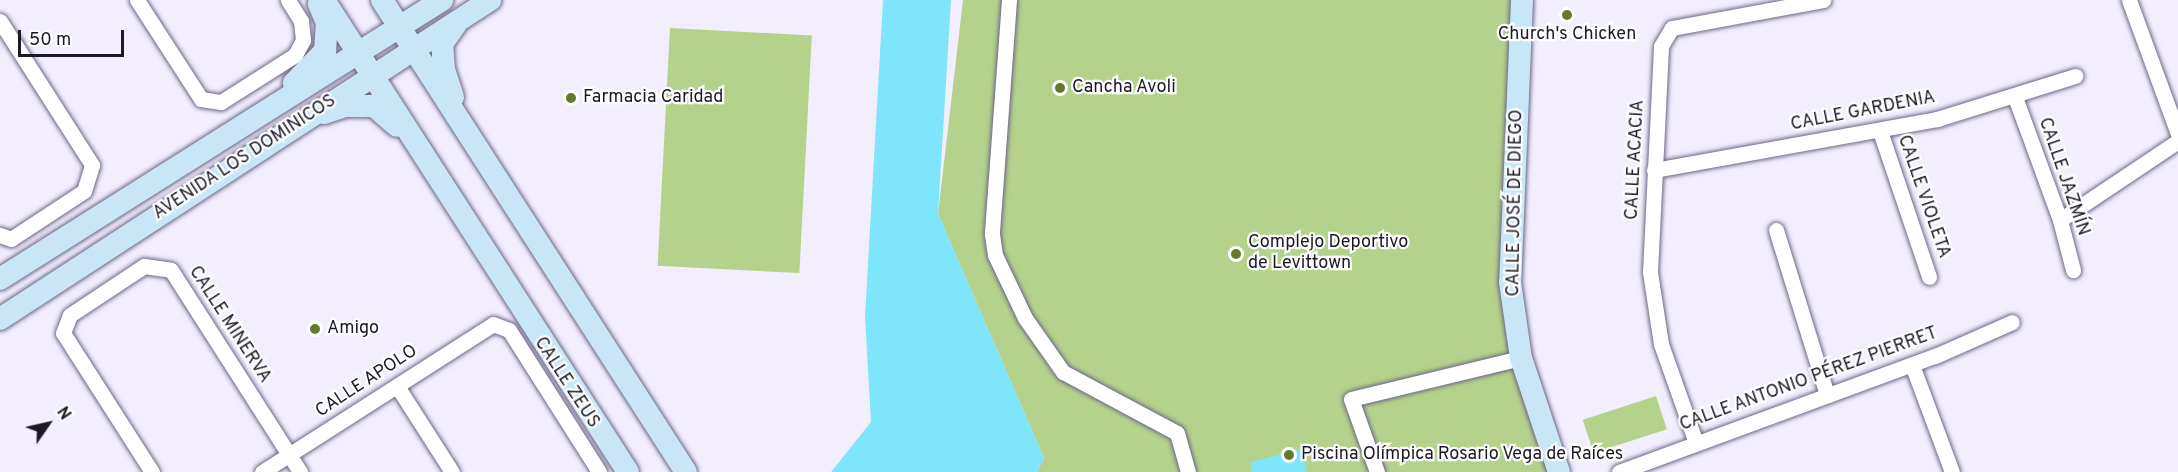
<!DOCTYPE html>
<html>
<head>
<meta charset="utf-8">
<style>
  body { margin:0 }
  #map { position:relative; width:2178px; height:472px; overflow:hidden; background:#f2eefd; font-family:Overpass,sans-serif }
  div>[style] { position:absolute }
  .green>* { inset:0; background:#b5d28c; transform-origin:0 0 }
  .water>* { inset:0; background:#7ee5fa }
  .roads { filter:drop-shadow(0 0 2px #6e6685) drop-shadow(0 0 2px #6e6685) }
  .street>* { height:15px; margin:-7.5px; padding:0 7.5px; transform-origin:7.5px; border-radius:7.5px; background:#fff }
  .secondary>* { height:22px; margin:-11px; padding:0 11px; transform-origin:11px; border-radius:11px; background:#c8e6f5 }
  .dots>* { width:16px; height:16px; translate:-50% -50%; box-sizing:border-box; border:3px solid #fefefe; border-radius:50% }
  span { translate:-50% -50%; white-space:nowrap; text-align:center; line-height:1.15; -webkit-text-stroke:4.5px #fefefe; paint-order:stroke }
  .poi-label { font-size:18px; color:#1c1825 }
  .left { translate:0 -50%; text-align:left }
  .street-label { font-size:18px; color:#1c1825 }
  .north { position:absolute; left:18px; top:394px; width:60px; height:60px; -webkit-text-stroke:4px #fefefe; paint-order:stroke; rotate:56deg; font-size:16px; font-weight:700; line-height:24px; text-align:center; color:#1c1825 }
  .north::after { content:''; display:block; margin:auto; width:21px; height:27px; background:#1c1825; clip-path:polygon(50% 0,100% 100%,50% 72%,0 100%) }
  .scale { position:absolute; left:18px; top:30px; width:106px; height:27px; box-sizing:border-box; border:3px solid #1c1825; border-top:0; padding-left:8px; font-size:18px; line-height:21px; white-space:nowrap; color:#1c1825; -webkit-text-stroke:4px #fefefe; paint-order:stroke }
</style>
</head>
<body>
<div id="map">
  <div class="green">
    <i style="clip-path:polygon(963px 0,1514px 0,1506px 282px,1554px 472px,1037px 472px,1044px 458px,938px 214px)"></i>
    <i style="left:670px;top:28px;width:142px;height:238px;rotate:3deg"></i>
    <i style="left:1656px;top:396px;width:35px;height:77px;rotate:72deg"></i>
  </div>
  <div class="water">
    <i style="clip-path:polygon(883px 0,951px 0,938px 214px,1044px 458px,1037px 472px,831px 472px,871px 422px,865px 317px)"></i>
    <i style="clip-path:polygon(1301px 449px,1307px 472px,1252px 472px,1250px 462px)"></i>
  </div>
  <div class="roads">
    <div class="street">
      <i style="left:137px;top:0;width:118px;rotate:57.1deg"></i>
      <i style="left:201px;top:99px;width:20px;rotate:9deg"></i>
      <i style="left:221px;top:102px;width:88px;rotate:-32.4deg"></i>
      <i style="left:295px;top:55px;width:17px;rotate:-62deg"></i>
      <i style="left:303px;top:40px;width:19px;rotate:-96deg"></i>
      <i style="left:301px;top:21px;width:25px;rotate:-122deg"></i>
      <i style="left:1009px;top:0;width:235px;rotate:94.2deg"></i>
      <i style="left:992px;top:234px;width:21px;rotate:82deg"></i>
      <i style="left:995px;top:255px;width:70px;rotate:64.5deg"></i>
      <i style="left:1025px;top:318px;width:66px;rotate:54.9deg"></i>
      <i style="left:1063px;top:372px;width:129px;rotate:28.2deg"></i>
      <i style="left:1177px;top:433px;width:41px;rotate:74.2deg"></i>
      <i style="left:2129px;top:0;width:143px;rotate:69.9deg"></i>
      <i style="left:0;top:21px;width:171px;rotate:57.4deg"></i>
      <i style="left:92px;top:165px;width:27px;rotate:107deg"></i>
      <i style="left:84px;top:191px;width:87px;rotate:146.7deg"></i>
      <i style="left:11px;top:239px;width:12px;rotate:-160deg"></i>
      <i style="left:2015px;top:97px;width:131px;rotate:69.9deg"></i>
      <i style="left:2060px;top:220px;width:52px;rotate:75.4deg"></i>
      <i style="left:1880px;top:131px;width:154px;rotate:71.4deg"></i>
      <i style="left:1654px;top:170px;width:288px;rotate:-10.2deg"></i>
      <i style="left:1937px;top:119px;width:145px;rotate:-17.3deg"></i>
      <i style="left:2060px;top:220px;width:142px;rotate:-33.8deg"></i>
      <i style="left:1776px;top:230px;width:173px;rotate:72.8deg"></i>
      <i style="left:1912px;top:365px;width:114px;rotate:69.5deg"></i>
      <i style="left:397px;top:386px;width:102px;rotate:57.4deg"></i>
      <i style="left:1696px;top:443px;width:105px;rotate:-109.5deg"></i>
      <i style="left:1661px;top:344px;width:73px;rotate:-98.7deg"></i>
      <i style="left:1650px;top:272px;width:226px;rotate:-87.2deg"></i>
      <i style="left:1661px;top:46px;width:21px;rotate:-59deg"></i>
      <i style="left:1672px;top:28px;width:154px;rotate:-10.5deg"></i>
      <i style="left:152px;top:472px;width:165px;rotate:-122.6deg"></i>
      <i style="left:63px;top:333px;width:19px;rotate:-69deg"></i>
      <i style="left:70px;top:315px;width:89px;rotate:-33.5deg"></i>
      <i style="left:144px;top:266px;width:27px;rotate:8deg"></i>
      <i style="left:171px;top:270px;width:240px;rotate:57.4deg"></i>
      <i style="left:262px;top:472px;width:274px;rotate:-32.6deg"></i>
      <i style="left:493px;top:324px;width:17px;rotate:21deg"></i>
      <i style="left:509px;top:330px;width:168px;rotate:57.6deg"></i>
      <i style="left:1377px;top:472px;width:77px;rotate:-109.6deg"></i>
      <i style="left:1351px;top:399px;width:175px;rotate:-13.6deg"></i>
      <i style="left:1619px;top:472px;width:337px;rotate:-20.2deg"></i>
      <i style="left:1935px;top:356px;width:84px;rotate:-23.8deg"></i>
    </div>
    <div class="secondary">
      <i style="left:324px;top:0;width:561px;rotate:57.22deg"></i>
      <i style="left:382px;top:0;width:561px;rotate:57.22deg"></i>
      <i style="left:1522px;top:0;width:282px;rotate:92.4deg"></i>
      <i style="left:1510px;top:282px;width:77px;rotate:81.8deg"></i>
      <i style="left:1521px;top:358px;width:120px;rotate:71.6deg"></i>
      <i style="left:294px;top:83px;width:45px;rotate:-45.9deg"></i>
      <i style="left:325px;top:51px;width:28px;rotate:-86deg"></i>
      <i style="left:327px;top:23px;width:21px;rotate:-113deg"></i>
      <i style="left:453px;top:97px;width:28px;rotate:-108deg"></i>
      <i style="left:444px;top:70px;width:26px;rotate:-94deg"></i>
      <i style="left:442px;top:44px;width:24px;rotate:-55deg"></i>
      <i style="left:324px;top:113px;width:23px;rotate:-18deg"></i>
      <i style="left:346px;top:106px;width:28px"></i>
      <i style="left:374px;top:106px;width:30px;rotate:41deg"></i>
      <i style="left:0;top:279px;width:523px;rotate:-32.26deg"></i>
      <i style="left:0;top:319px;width:585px;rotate:-33.06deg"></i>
    </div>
  </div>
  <div class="dots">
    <i style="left:1567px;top:15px;background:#637a2b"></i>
    <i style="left:1060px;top:88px;background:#637a2b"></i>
    <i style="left:571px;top:98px;background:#637a2b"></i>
    <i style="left:1236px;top:254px;background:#637a2b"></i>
    <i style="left:315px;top:329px;background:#637a2b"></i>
    <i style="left:1289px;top:455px;background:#637a2b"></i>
  </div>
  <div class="poi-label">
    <span style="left:1567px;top:35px">Church's Chicken</span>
    <span class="left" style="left:1072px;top:88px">Cancha Avoli</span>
    <span class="left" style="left:583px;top:98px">Farmacia Caridad</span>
    <span class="left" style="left:1248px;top:254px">Complejo Deportivo<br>de Levittown</span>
    <span class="left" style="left:327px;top:329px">Amigo</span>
    <span class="left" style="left:1301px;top:455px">Piscina Olímpica Rosario Vega de Raíces</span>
  </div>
  <div class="street-label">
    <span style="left:1863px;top:112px;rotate:-11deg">CALLE GARDENIA</span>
    <span style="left:245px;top:158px;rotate:-33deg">AVENIDA LOS DOMINICOS</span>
    <span style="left:1636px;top:160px;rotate:-87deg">CALLE ACACIA</span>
    <span style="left:2063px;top:177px;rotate:71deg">CALLE JAZMÍN</span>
    <span style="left:1923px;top:197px;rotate:71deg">CALLE VIOLETA</span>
    <span style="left:1516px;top:203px;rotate:-89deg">CALLE JOSÉ DE DIEGO</span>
    <span style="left:229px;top:325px;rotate:57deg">CALLE MINERVA</span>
    <span style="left:1809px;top:380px;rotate:-20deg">CALLE ANTONIO PÉREZ PIERRET</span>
    <span style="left:367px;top:382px;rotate:-33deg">CALLE APOLO</span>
    <span style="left:566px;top:383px;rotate:57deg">CALLE ZEUS</span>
  </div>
  <div class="north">N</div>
  <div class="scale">50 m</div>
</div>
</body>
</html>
